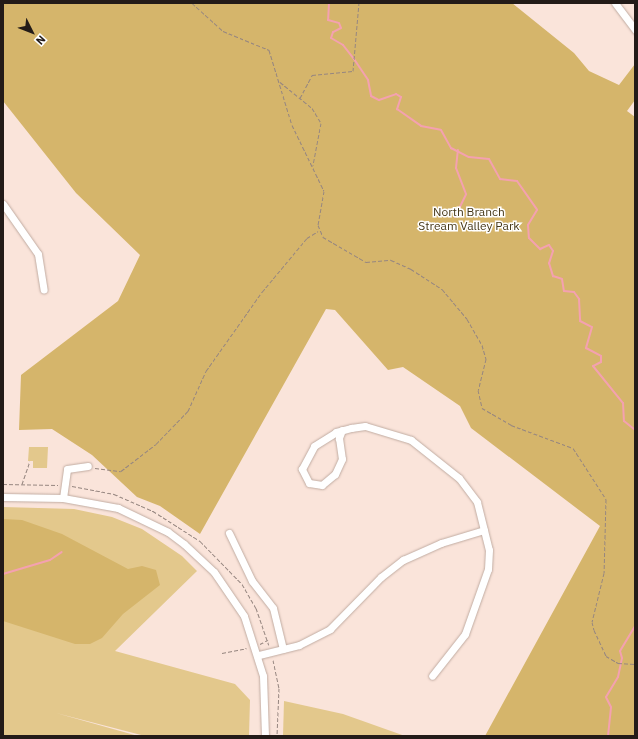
<!DOCTYPE html>
<html>
<head>
<meta charset="utf-8">
<style>
  body { margin:0 }
  #map { position:relative; width:638px; height:739px; overflow:hidden; background:#fae4da; font-family:"IBM Plex Sans",sans-serif }
  div>[style] { position:absolute }
  .green>* { inset:0; background:#e3c88c }
  .forest>* { inset:0; background:#d5b56b }
  .stream>* { height:2px; margin:-1px; padding:0 1px; transform-origin:1px; border-radius:1px; background:#f4a1b0 }
  .path>* { height:1px; margin-top:-0.5px; transform-origin:0; background:repeating-linear-gradient(90deg,#968680 0 4px,transparent 0 6px) }
  .roads { filter:drop-shadow(0 0 1px #c1aca2) drop-shadow(0 0 1px #c1aca2) }
  .minor>* { height:7px; margin:-3.5px; padding:0 3.5px; transform-origin:3.5px; border-radius:3.5px; background:#fff }
  span { translate:-50% -50%; white-space:nowrap; text-align:center; line-height:1.15; -webkit-text-stroke:3px #fff; paint-order:stroke }
  .park-label { font-size:12px; color:#453717 }
  .frame { position:absolute; inset:0; border:4px solid #231b18; pointer-events:none }
  .north { position:absolute; left:12px; top:12px; width:40px; height:40px; -webkit-text-stroke:3px #fff; paint-order:stroke; rotate:132deg; font-size:11px; font-weight:700; line-height:16px; text-align:center; color:#231b18 }
  .north::after { content:''; display:block; margin:auto; width:14px; height:18px; background:#231b18; clip-path:polygon(50% 0,100% 100%,50% 72%,0 100%) }
</style>
</head>
<body>
<div id="map">
  <div class="green">
    <i style="clip-path:polygon(29px 447px,48px 447px,47px 468px,33px 468px,33px 461px,28px 461px)"></i>
    <i style="clip-path:polygon(3px 507px,74px 509px,112px 517px,142px 529px,182px 556px,197px 571px,115px 651px,235px 684px,250px 700px,249px 736px,145px 736px,56px 713px,138px 736px,3px 736px)"></i>
    <i style="clip-path:polygon(284px 701px,343px 714px,405px 736px,283px 736px)"></i>
  </div>
  <div class="forest">
    <i style="clip-path:polygon(3px 3px,512px 3px,574px 53px,589px 71px,619px 85px,635px 64px,635px 100px,627px 111px,635px 117px,635px 736px,485px 736px,600px 526px,471px 428px,460px 406px,403px 367px,388px 370px,335px 310px,326px 309px,200px 534px,160px 506px,137px 497px,92px 455px,52px 429px,19px 430px,21px 375px,118px 301px,140px 255px,76px 193px,3px 101px)"></i>
    <i style="clip-path:polygon(3px 519px,22px 520px,62px 534px,128px 569px,142px 566px,156px 570px,160px 585px,123px 614px,102px 638px,90px 644px,75px 644px,3px 621px)"></i>
  </div>
  <div class="stream">
    <i style="left:329px;top:3px;width:17px;rotate:93deg"></i>
    <i style="left:328px;top:20px;width:11px;rotate:15deg"></i>
    <i style="left:339px;top:23px;width:5px;rotate:68deg"></i>
    <i style="left:341px;top:28px;width:9px;rotate:153deg"></i>
    <i style="left:333px;top:32px;width:6px;rotate:108deg"></i>
    <i style="left:331px;top:38px;width:14px;rotate:30deg"></i>
    <i style="left:343px;top:45px;width:18px;rotate:52deg"></i>
    <i style="left:354px;top:59px;width:25px;rotate:56deg"></i>
    <i style="left:368px;top:80px;width:16px;rotate:79deg"></i>
    <i style="left:371px;top:96px;width:9px;rotate:27deg"></i>
    <i style="left:379px;top:100px;width:18px;rotate:-19deg"></i>
    <i style="left:396px;top:94px;width:6px;rotate:31deg"></i>
    <i style="left:401px;top:97px;width:13px;rotate:108deg"></i>
    <i style="left:397px;top:109px;width:29px;rotate:35deg"></i>
    <i style="left:421px;top:126px;width:20px;rotate:11deg"></i>
    <i style="left:441px;top:130px;width:21px;rotate:61deg"></i>
    <i style="left:451px;top:148px;width:20px;rotate:27deg"></i>
    <i style="left:469px;top:157px;width:20px;rotate:6deg"></i>
    <i style="left:489px;top:159px;width:23px;rotate:61deg"></i>
    <i style="left:500px;top:179px;width:17px;rotate:7deg"></i>
    <i style="left:517px;top:181px;width:35px;rotate:55deg"></i>
    <i style="left:537px;top:210px;width:17px;rotate:121deg"></i>
    <i style="left:528px;top:225px;width:13px;rotate:86deg"></i>
    <i style="left:529px;top:238px;width:16px;rotate:45deg"></i>
    <i style="left:540px;top:249px;width:10px;rotate:-24deg"></i>
    <i style="left:549px;top:245px;width:7px;rotate:56deg"></i>
    <i style="left:553px;top:251px;width:13px;rotate:108deg"></i>
    <i style="left:549px;top:263px;width:14px;rotate:73deg"></i>
    <i style="left:553px;top:276px;width:9px;rotate:18deg"></i>
    <i style="left:562px;top:279px;width:12px;rotate:81deg"></i>
    <i style="left:564px;top:291px;width:10px;rotate:6deg"></i>
    <i style="left:574px;top:292px;width:9px;rotate:54deg"></i>
    <i style="left:579px;top:299px;width:22px;rotate:87deg"></i>
    <i style="left:580px;top:321px;width:13px;rotate:27deg"></i>
    <i style="left:592px;top:327px;width:22px;rotate:106deg"></i>
    <i style="left:586px;top:348px;width:17px;rotate:28deg"></i>
    <i style="left:601px;top:356px;width:6px;rotate:90deg"></i>
    <i style="left:601px;top:362px;width:9px;rotate:153deg"></i>
    <i style="left:593px;top:366px;width:48px;rotate:51deg"></i>
    <i style="left:623px;top:403px;width:18px;rotate:87deg"></i>
    <i style="left:624px;top:421px;width:14px;rotate:39deg"></i>
    <i style="left:455px;top:217px;width:25px;rotate:-64deg"></i>
    <i style="left:466px;top:194px;width:28px;rotate:-111deg"></i>
    <i style="left:456px;top:168px;width:18px;rotate:-84deg"></i>
    <i style="left:3px;top:574px;width:49px;rotate:-16.6deg"></i>
    <i style="left:50px;top:560px;width:14px;rotate:-34deg"></i>
    <i style="left:635px;top:595px;width:7px;rotate:90deg"></i>
    <i style="left:635px;top:611px;width:8px;rotate:90deg"></i>
    <i style="left:608px;top:736px;width:29px;rotate:-84deg"></i>
    <i style="left:611px;top:707px;width:11px;rotate:-117deg"></i>
    <i style="left:606px;top:697px;width:23px;rotate:-59deg"></i>
    <i style="left:618px;top:677px;width:19px;rotate:-78deg"></i>
    <i style="left:622px;top:658px;width:7px;rotate:-106deg"></i>
    <i style="left:620px;top:651px;width:29px;rotate:-59deg"></i>
  </div>
  <div class="path">
    <i style="left:192px;top:3px;width:42px;rotate:42.1deg"></i>
    <i style="left:223px;top:31px;width:50px;rotate:22.4deg"></i>
    <i style="left:269px;top:50px;width:78px;rotate:73deg"></i>
    <i style="left:292px;top:125px;width:73px;rotate:64.1deg"></i>
    <i style="left:324px;top:191px;width:35px;rotate:100deg"></i>
    <i style="left:318px;top:225px;width:13px;rotate:67deg"></i>
    <i style="left:323px;top:237px;width:50px;rotate:30.2deg"></i>
    <i style="left:366px;top:262px;width:25px;rotate:-5deg"></i>
    <i style="left:391px;top:260px;width:22px;rotate:24deg"></i>
    <i style="left:411px;top:269px;width:37px;rotate:33deg"></i>
    <i style="left:442px;top:289px;width:39px;rotate:50deg"></i>
    <i style="left:467px;top:319px;width:30px;rotate:60deg"></i>
    <i style="left:482px;top:345px;width:15px;rotate:74deg"></i>
    <i style="left:486px;top:359px;width:32px;rotate:104deg"></i>
    <i style="left:478px;top:390px;width:18px;rotate:77deg"></i>
    <i style="left:482px;top:408px;width:34px;rotate:30deg"></i>
    <i style="left:511px;top:425px;width:66px;rotate:20.4deg"></i>
    <i style="left:573px;top:448px;width:61px;rotate:57.1deg"></i>
    <i style="left:606px;top:499px;width:74px;rotate:91.5deg"></i>
    <i style="left:604px;top:573px;width:50px;rotate:103.8deg"></i>
    <i style="left:592px;top:622px;width:8px;rotate:76deg"></i>
    <i style="left:594px;top:630px;width:29px;rotate:65deg"></i>
    <i style="left:606px;top:656px;width:14px;rotate:30deg"></i>
    <i style="left:618px;top:663px;width:17px;rotate:3deg"></i>
    <i style="left:280px;top:82px;width:41px;rotate:39.1deg"></i>
    <i style="left:312px;top:108px;width:17px;rotate:59deg"></i>
    <i style="left:321px;top:123px;width:43px;rotate:100.8deg"></i>
    <i style="left:300px;top:98px;width:26px;rotate:-62deg"></i>
    <i style="left:312px;top:75px;width:41px;rotate:-5.6deg"></i>
    <i style="left:353px;top:71px;width:68px;rotate:-85deg"></i>
    <i style="left:95px;top:468px;width:26px;rotate:7deg"></i>
    <i style="left:121px;top:471px;width:44px;rotate:-37.6deg"></i>
    <i style="left:156px;top:444px;width:46px;rotate:-45.9deg"></i>
    <i style="left:188px;top:411px;width:44px;rotate:-65.8deg"></i>
    <i style="left:206px;top:371px;width:97px;rotate:-54.7deg"></i>
    <i style="left:262px;top:292px;width:70px;rotate:-50.2deg"></i>
    <i style="left:307px;top:238px;width:13px;rotate:-32deg"></i>
    <i style="left:3px;top:484px;width:55px;rotate:1deg"></i>
    <i style="left:22px;top:484px;width:24px;rotate:-71deg"></i>
    <i style="left:72px;top:486px;width:43px;rotate:10.8deg"></i>
    <i style="left:114px;top:494px;width:43px;rotate:23.6deg"></i>
    <i style="left:153px;top:511px;width:56px;rotate:32.6deg"></i>
    <i style="left:200px;top:541px;width:60px;rotate:45.7deg"></i>
    <i style="left:242px;top:584px;width:28px;rotate:60deg"></i>
    <i style="left:256px;top:608px;width:39px;rotate:71deg"></i>
    <i style="left:260px;top:644px;width:9px;rotate:-27deg"></i>
    <i style="left:222px;top:653px;width:25px;rotate:-11deg"></i>
    <i style="left:273px;top:660px;width:29px;rotate:78deg"></i>
    <i style="left:279px;top:688px;width:48px;rotate:92.4deg"></i>
  </div>
  <div class="roads">
    <div class="minor">
      <i style="left:615px;top:3px;width:34px;rotate:53deg"></i>
      <i style="left:3px;top:204px;width:61px;rotate:55deg"></i>
      <i style="left:38px;top:254px;width:36px;rotate:81deg"></i>
      <i style="left:342px;top:430px;width:9px;rotate:111deg"></i>
      <i style="left:339px;top:438px;width:21px;rotate:82deg"></i>
      <i style="left:342px;top:459px;width:17px;rotate:115deg"></i>
      <i style="left:335px;top:474px;width:17px;rotate:140deg"></i>
      <i style="left:322px;top:485px;width:13px;rotate:-171deg"></i>
      <i style="left:309px;top:483px;width:16px;rotate:-117deg"></i>
      <i style="left:302px;top:469px;width:26px;rotate:-62deg"></i>
      <i style="left:314px;top:446px;width:26px;rotate:-32deg"></i>
      <i style="left:336px;top:432px;width:16px;rotate:-15deg"></i>
      <i style="left:351px;top:428px;width:14px;rotate:-8deg"></i>
      <i style="left:365px;top:426px;width:48px;rotate:16.9deg"></i>
      <i style="left:411px;top:440px;width:61px;rotate:38.4deg"></i>
      <i style="left:459px;top:478px;width:30px;rotate:53deg"></i>
      <i style="left:477px;top:502px;width:49px;rotate:76deg"></i>
      <i style="left:489px;top:550px;width:19px;rotate:93deg"></i>
      <i style="left:488px;top:569px;width:69px;rotate:109.5deg"></i>
      <i style="left:465px;top:634px;width:53px;rotate:128.2deg"></i>
      <i style="left:3px;top:497px;width:60px;rotate:1deg"></i>
      <i style="left:63px;top:498px;width:56px;rotate:10.3deg"></i>
      <i style="left:118px;top:508px;width:55px;rotate:25.6deg"></i>
      <i style="left:168px;top:532px;width:20px;rotate:37deg"></i>
      <i style="left:184px;top:544px;width:41px;rotate:43deg"></i>
      <i style="left:214px;top:572px;width:53px;rotate:55.7deg"></i>
      <i style="left:244px;top:616px;width:63px;rotate:72.4deg"></i>
      <i style="left:263px;top:676px;width:60px;rotate:88.1deg"></i>
      <i style="left:63px;top:498px;width:29px;rotate:-82deg"></i>
      <i style="left:67px;top:469px;width:21px;rotate:-8deg"></i>
      <i style="left:229px;top:533px;width:53px;rotate:64.4deg"></i>
      <i style="left:252px;top:581px;width:34px;rotate:52deg"></i>
      <i style="left:273px;top:608px;width:42px;rotate:76.3deg"></i>
      <i style="left:259px;top:655px;width:41px;rotate:-14deg"></i>
      <i style="left:299px;top:645px;width:35px;rotate:-27deg"></i>
      <i style="left:330px;top:629px;width:73px;rotate:-45.6deg"></i>
      <i style="left:381px;top:577px;width:28px;rotate:-38deg"></i>
      <i style="left:403px;top:560px;width:42px;rotate:-24.1deg"></i>
      <i style="left:441px;top:543px;width:45px;rotate:-16.8deg"></i>
    </div>
  </div>
  <div class="park-label">
    <span style="left:469px;top:219px">North Branch<br>Stream Valley Park</span>
  </div>
  <div class="frame"></div>
  <div class="north">N</div>
</div>
</body>
</html>
